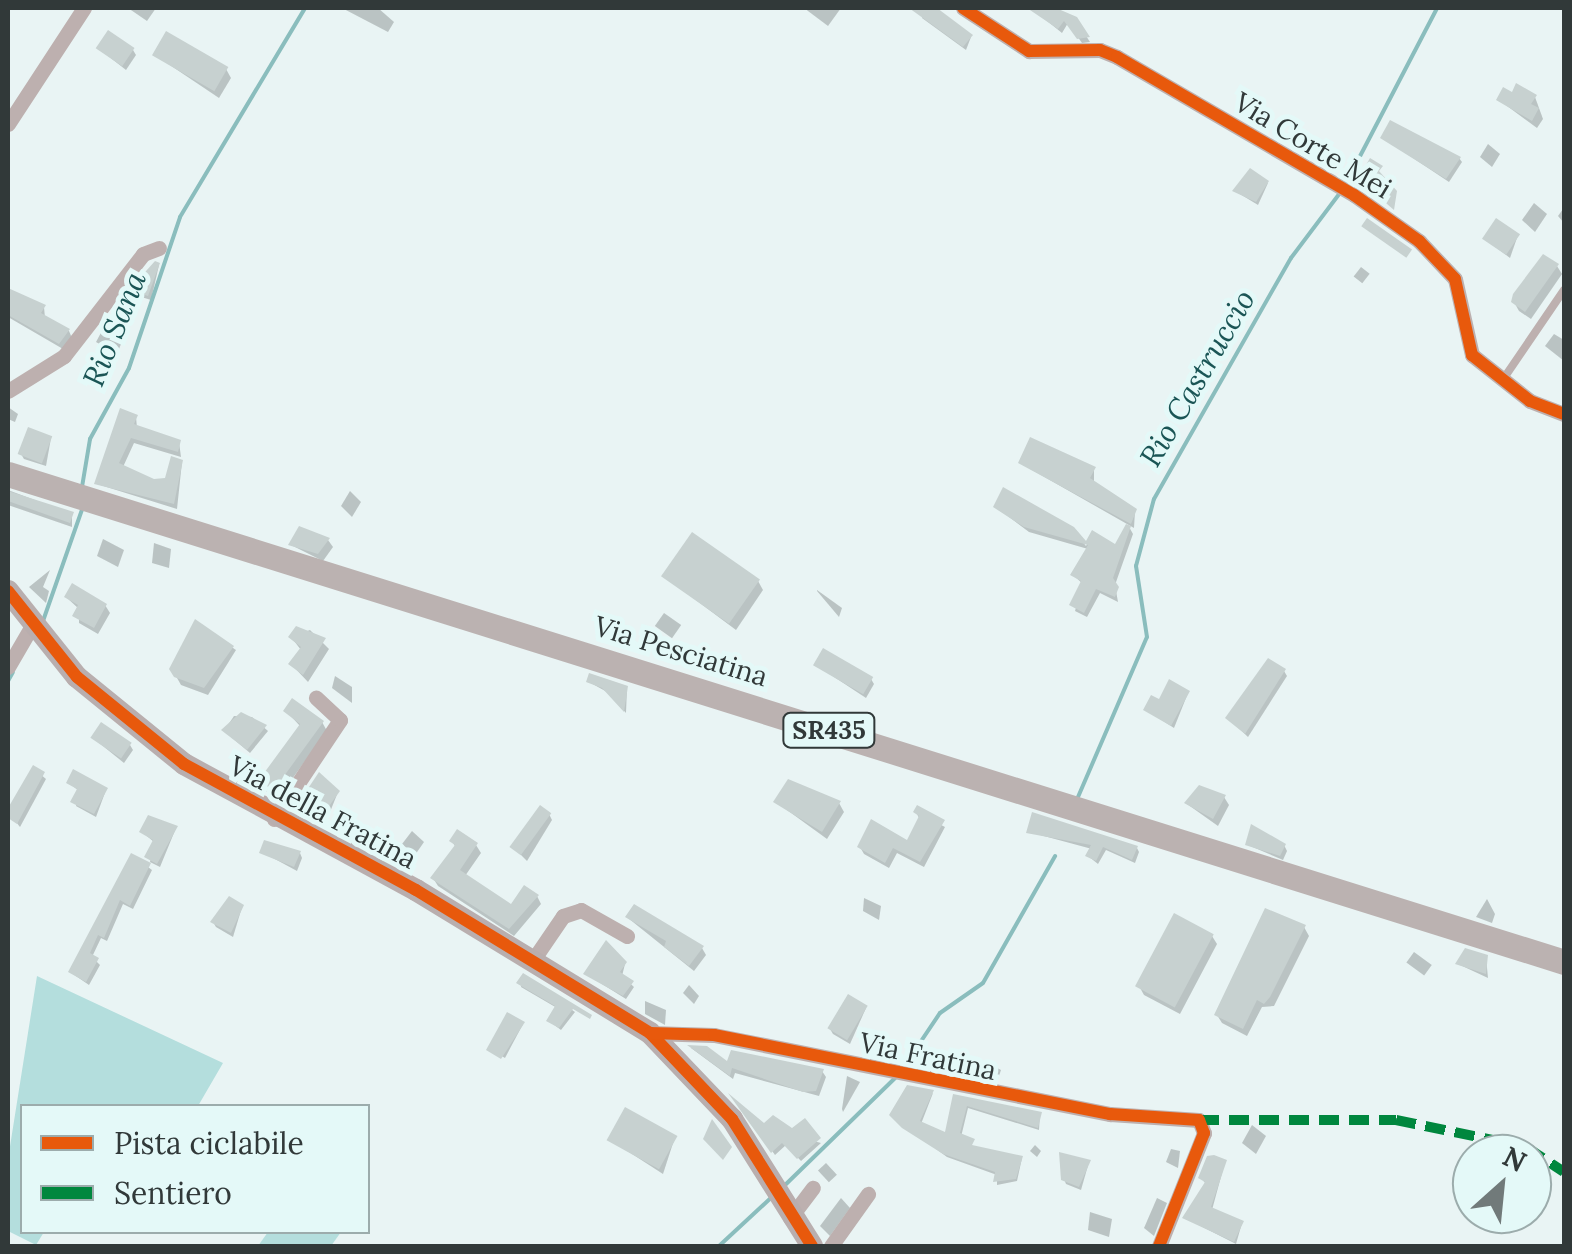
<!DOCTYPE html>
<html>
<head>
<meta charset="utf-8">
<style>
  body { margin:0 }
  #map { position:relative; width:1572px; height:1254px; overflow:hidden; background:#e9f4f4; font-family:Lora,serif }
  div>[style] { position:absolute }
  .forest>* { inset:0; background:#b4dedd }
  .shadow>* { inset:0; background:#0003; transform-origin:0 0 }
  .stream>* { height:4px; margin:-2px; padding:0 2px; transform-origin:2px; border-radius:2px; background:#8abdbd }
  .building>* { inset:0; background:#c7d1d0; transform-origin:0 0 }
  .lane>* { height:8px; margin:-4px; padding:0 4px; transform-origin:4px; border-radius:4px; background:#bdb0af }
  .street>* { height:15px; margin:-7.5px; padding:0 7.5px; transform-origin:7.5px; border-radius:7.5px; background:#bdb0af }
  .secondary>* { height:22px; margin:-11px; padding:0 11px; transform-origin:11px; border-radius:11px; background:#b9aeae }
  .primary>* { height:25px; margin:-12.5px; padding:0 12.5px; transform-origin:12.5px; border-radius:12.5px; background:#bbb2b1 }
  .quiet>* { height:10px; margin-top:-5px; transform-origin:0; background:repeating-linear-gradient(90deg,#00873e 0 20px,transparent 0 30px) }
  .cycleway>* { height:12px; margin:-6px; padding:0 6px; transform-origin:6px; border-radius:6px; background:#e8590c }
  span { translate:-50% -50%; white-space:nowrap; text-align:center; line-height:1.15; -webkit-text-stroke:10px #e4f9f8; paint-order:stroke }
  .shield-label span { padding:2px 8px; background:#e4f9f8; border:2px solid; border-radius:8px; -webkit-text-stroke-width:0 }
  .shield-label { font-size:25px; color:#313939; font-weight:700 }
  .street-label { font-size:28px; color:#313939 }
  .water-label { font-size:30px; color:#1a5555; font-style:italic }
  .frame { position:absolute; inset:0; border:10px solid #313939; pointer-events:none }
  .legend { position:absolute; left:20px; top:1104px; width:350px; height:130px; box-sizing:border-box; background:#e4f9f8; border:2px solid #9cacac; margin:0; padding:12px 18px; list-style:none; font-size:30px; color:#313939 }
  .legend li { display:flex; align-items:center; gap:20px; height:50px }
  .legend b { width:50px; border:2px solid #9cacac }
  .north { position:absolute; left:1452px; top:1134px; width:100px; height:100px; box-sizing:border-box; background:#e4f9f8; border:2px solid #9cacac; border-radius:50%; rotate:27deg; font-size:28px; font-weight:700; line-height:40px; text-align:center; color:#313939 }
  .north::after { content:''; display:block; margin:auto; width:35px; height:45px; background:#717a7a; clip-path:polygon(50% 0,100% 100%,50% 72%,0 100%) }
</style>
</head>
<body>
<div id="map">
  <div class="forest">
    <i style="clip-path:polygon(37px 976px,223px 1063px,198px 1106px,22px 1106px,22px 1232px,44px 1232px,36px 1245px,8px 1231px,8px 1159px)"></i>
    <i style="clip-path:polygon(268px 1232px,341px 1232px,331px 1246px,258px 1246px)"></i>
  </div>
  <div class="shadow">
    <i style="clip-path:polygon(128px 8px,156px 8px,147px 21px)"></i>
    <i style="clip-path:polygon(342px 8px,378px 8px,394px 22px,388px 32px)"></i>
    <i style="clip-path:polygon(804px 8px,841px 8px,828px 26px)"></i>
    <i style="clip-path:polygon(925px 8px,971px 37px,966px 50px,922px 18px)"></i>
    <i style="clip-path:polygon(1031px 8px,1055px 8px,1075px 19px,1090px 42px,1082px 43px,1068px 23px,1062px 33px)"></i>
    <i style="clip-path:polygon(98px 48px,133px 50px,136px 55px,126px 70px)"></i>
    <i style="clip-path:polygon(155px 55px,226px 69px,231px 78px,219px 98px)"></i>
    <i style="clip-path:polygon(1535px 97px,1543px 119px,1537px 128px,1499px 100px)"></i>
    <i style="clip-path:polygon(1383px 138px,1459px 158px,1462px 162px,1449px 182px)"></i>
    <i style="clip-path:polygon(1488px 144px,1500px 154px,1492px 167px,1480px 157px)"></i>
    <i style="clip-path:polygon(1268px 183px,1258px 205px,1235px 191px)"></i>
    <i style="clip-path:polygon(1534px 203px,1547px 214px,1535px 232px,1522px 220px)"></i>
    <i style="clip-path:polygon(1563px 209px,1564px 210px,1564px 223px,1558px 216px)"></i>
    <i style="clip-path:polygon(1518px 235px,1510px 258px,1485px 239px)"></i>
    <i style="clip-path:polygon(159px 265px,151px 300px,135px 295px,132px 291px)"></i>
    <i style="clip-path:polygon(1557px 266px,1562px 274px,1531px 319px,1519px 311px,1514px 302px)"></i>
    <i style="left:1361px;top:267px;width:11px;height:12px;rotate:38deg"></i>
    <i style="clip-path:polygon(8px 289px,44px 307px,45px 318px,69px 331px,72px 338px,63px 349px,8px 317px)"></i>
    <i style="clip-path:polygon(104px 327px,123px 339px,117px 354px,96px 342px)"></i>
    <i style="clip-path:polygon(1554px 334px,1564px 340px,1564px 361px,1545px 346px)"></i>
    <i style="clip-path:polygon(8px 407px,18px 414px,15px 422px,8px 419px)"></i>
    <i style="clip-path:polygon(136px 417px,137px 428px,179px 442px,181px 457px,134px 443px,123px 467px,154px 482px,167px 480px,182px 462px,177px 509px,97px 484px)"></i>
    <i style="clip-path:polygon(51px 438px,46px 466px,24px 459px,21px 454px)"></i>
    <i style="clip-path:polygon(1020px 463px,1094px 469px,1094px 483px,1135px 511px,1134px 528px)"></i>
    <i style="clip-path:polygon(8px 490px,72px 514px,72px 527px,8px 505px)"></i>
    <i style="clip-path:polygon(350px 491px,361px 502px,352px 517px,341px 506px)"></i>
    <i style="clip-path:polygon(996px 507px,1072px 529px,1086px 546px,1093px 534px,1116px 547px,1128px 525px,1133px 534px,1115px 585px,1118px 602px,1100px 593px,1087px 617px,1075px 611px,1083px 584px,1073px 575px,1088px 549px,1029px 532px)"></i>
    <i style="clip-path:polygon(103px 539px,124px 550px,118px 567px,97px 556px)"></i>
    <i style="clip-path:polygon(328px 540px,333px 547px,323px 561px,291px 545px)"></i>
    <i style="clip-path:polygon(154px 543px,171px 549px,169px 568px,152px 563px)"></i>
    <i style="clip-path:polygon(50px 570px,43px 587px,49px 591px,46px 603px,29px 587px)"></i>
    <i style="clip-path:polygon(665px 577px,758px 581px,763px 590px,736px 630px)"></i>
    <i style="clip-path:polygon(817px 590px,842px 608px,839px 617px,817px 591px)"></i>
    <i style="clip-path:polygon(66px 597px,105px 605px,110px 613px,98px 634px,79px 623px,79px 609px)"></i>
    <i style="left:664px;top:613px;width:21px;height:16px;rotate:35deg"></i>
    <i style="clip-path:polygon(196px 623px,236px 650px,208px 695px,181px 685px,172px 669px)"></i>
    <i style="clip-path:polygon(310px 630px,329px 649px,308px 682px,291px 664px,301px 650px,291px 637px)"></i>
    <i style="clip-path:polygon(747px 664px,755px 668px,753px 675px,744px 671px)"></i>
    <i style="clip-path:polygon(816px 665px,871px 679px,874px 684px,866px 698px)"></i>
    <i style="clip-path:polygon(1284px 671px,1287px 676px,1248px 737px,1228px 718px)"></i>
    <i style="clip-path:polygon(335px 676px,352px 687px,352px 703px,332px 688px)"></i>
    <i style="clip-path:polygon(589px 682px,627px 688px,626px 713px,607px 692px)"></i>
    <i style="clip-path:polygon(1188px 693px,1174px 728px,1146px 710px,1160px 703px)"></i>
    <i style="clip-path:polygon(286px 711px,322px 722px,327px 731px,276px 801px,259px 784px,301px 727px)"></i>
    <i style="clip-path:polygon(234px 716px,252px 717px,268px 731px,250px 753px,224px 731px)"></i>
    <i style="clip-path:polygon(93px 738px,130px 745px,133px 750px,124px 763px)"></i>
    <i style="clip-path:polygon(34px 769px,46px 779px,20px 827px,8px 812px)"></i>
    <i style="clip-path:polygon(69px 783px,106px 790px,96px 817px,76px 806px,79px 791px)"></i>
    <i style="clip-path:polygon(338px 792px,330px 812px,308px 793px)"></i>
    <i style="clip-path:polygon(1224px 797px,1229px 805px,1218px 826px,1187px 804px)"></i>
    <i style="clip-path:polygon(776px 802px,839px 803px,844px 812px,827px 839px)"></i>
    <i style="clip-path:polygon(916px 812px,945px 827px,924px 867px,897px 853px,889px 868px,864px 854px,860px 847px,908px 843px,920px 820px)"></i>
    <i style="clip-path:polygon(549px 814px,552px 820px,527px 861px,515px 849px)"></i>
    <i style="clip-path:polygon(176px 828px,160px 867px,150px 862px,154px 842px,142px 832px)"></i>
    <i style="clip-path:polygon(412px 831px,424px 842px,415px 855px,402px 844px)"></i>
    <i style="clip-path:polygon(1029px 832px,1137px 848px,1139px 852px,1135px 863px,1106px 850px,1098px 864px,1088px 856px,1092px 849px)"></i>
    <i style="clip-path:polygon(452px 841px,476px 845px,481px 853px,465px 876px,511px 908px,537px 896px,541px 904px,514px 936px,438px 886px,433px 878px,456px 848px)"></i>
    <i style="clip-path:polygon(1248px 845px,1284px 845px,1287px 851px,1283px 860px)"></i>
    <i style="clip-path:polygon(262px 852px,300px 853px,302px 858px,297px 871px)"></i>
    <i style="clip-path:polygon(133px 856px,152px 870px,133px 909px,123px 904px,107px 941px,101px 938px,92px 957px,100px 965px,89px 985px,70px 972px)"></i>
    <i style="clip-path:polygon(864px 898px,881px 906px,879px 920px,863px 911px)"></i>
    <i style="clip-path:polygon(1487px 899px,1495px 914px,1492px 923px,1476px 917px)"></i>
    <i style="clip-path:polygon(242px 907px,233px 937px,216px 927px,213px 922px)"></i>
    <i style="clip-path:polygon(628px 918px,702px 948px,706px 955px,694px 971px)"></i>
    <i style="clip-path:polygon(1304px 927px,1309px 936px,1274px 1006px,1262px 1007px,1247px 1036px,1222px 1023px,1217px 1015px)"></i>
    <i style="clip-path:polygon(1212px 936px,1217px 944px,1180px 1014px,1144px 995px,1139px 986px)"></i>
    <i style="left:1414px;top:952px;width:22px;height:13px;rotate:36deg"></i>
    <i style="clip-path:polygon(1486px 957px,1488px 978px,1458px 964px)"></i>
    <i style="clip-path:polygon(625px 964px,622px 976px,634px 987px,626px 999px,586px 974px)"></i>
    <i style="clip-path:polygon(523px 976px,575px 1012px,561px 1030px,549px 1021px,557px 1008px,521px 987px)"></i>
    <i style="clip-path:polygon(689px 985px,699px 996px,694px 1004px,683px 993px)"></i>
    <i style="clip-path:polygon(645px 1001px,666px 1010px,665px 1025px,645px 1014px)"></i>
    <i style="clip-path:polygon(866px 1008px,850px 1044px,833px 1034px,830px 1029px)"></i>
    <i style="clip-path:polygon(523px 1024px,505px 1058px,490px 1049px)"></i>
    <i style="clip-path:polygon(691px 1048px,706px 1048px,728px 1065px,822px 1071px,826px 1077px,819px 1096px,735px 1073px,733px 1079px)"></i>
    <i style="clip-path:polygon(988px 1063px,1001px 1070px,997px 1082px,971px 1077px,971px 1065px,985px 1069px)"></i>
    <i style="clip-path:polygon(847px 1076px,860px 1082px,843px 1112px,842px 1109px)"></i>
    <i style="clip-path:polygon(933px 1093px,921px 1124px,946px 1135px,955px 1097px,1040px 1114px,1039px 1130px,968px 1108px,961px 1137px,973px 1148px,1022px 1158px,1017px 1181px,997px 1185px,997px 1175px,947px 1157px,894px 1118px)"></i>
    <i style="clip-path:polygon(740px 1106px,764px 1127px,821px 1143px,801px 1161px,786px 1145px,775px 1155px)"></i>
    <i style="clip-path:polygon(1252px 1125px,1266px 1136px,1256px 1154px,1242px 1143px)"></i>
    <i style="clip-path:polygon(675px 1137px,663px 1174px,612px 1141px)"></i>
    <i style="clip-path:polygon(1035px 1145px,1041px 1151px,1037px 1157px,1030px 1151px)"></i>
    <i style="clip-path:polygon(1171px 1149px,1180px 1151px,1178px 1168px,1166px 1162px)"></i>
    <i style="clip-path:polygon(1089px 1162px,1081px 1190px,1066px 1184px,1064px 1179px)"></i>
    <i style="clip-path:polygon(1225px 1162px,1212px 1210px,1242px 1223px,1236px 1244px,1185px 1218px,1206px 1184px,1201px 1178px)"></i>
    <i style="left:826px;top:1163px;width:16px;height:11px;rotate:47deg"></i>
    <i style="clip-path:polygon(841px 1198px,850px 1208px,830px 1236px,820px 1226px)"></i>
    <i style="clip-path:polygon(1157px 1198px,1167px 1203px,1154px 1236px,1144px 1228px)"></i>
    <i style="clip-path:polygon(1090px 1212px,1112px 1219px,1109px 1237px,1088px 1230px)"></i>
  </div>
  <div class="stream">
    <i style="left:1345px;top:185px;width:199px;rotate:-62.5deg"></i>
    <i style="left:82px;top:487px;width:49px;rotate:-80.5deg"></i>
    <i style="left:90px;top:439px;width:81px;rotate:-61.2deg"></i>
    <i style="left:129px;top:368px;width:159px;rotate:-71.3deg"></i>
    <i style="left:180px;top:217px;width:244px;rotate:-59.1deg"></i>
    <i style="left:43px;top:621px;width:121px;rotate:-70.7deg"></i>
    <i style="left:8px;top:681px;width:10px;rotate:-61deg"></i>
    <i style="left:1078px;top:797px;width:174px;rotate:-66.7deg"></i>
    <i style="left:1147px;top:637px;width:72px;rotate:-98.8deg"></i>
    <i style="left:1136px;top:566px;width:69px;rotate:-75deg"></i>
    <i style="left:1154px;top:499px;width:277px;rotate:-60.4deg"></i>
    <i style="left:1291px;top:258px;width:81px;rotate:-53deg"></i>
    <i style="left:903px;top:1068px;width:66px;rotate:-56.1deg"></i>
    <i style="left:940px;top:1013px;width:52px;rotate:-34.9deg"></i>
    <i style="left:983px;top:983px;width:146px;rotate:-60.4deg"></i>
    <i style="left:782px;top:1188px;width:161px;rotate:-44.2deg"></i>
    <i style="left:719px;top:1246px;width:72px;rotate:-42.8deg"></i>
  </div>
  <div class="building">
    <i style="clip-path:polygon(909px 8px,937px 8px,973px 35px,963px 47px)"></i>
    <i style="clip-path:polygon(1027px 8px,1056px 8px,1077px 17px,1090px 37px,1077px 39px,1064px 21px,1058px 29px)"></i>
    <i style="left:108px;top:30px;width:32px;height:22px;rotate:34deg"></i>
    <i style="left:166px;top:31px;width:72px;height:28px;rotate:30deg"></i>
    <i style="clip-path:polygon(1516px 83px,1537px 95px,1531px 104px,1539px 108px,1532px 121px,1496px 100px,1503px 87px,1512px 92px)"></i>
    <i style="clip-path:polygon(1390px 120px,1461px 157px,1446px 179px,1380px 138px)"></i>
    <i style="clip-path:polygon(1370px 158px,1383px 166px,1379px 171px,1397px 191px,1394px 210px,1358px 179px)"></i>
    <i style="clip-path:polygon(1250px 168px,1269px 181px,1256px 202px,1232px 191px)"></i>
    <i style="left:1367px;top:218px;width:55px;height:10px;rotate:35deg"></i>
    <i style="left:1496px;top:218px;width:29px;height:25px;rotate:34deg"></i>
    <i style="clip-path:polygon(1543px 254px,1559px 264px,1525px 312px,1511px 302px,1513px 294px)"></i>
    <i style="clip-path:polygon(155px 261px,160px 263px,148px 296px,129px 290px)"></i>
    <i style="clip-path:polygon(8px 288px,46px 305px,41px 313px,70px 329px,59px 344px,8px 315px)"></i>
    <i style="clip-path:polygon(120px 408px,138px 415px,134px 424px,181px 440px,178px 452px,131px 438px,119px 463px,154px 479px,165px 478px,171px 456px,183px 460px,174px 504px,94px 484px)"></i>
    <i style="left:28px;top:427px;width:26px;height:29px;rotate:21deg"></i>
    <i style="clip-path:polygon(1030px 437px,1096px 467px,1090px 478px,1137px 509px,1131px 524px,1018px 463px)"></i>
    <i style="clip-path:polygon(1003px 487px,1074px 527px,1086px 541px,1092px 530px,1115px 544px,1126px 524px,1131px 526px,1113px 578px,1119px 587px,1115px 597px,1096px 589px,1084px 613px,1069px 605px,1081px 581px,1070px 575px,1088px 545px,1024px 527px,993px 507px)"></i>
    <i style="clip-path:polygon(8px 491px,74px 512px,70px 523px,8px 501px)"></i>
    <i style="clip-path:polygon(299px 526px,330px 538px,318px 554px,288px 545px)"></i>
    <i style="left:692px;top:532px;width:83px;height:54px;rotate:35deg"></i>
    <i style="clip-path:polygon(72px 583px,107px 604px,94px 628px,72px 616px,78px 605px,64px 597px)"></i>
    <i style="clip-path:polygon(195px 619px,234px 646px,204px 688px,174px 677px,169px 669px)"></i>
    <i style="clip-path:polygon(296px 626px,326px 638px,303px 675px,288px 664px,301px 647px,288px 637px)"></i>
    <i style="left:823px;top:648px;width:58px;height:20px;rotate:30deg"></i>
    <i style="clip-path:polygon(1268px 658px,1286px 669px,1245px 734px,1225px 718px)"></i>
    <i style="clip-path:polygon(589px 673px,628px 686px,624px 712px,602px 688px,586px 682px)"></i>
    <i style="clip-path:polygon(1169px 679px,1190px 691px,1171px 726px,1143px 710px,1151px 695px,1159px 699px)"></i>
    <i style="clip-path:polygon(292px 698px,324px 721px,271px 794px,256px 784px,300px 724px,283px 711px)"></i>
    <i style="clip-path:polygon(241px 712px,267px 725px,247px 750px,221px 730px)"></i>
    <i style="left:101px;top:722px;width:37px;height:19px;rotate:34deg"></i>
    <i style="clip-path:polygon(33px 765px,45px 772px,17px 824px,8px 818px,8px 808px)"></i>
    <i style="clip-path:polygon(73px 769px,108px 788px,94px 814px,70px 802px,77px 789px,66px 783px)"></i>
    <i style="clip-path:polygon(319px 772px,340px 791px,327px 809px,305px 793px)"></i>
    <i style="clip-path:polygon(788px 779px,841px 801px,822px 832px,773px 802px)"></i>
    <i style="clip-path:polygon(1199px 785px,1226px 795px,1213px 819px,1184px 803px)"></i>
    <i style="left:540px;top:805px;width:14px;height:52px;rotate:36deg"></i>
    <i style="clip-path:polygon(917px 805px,945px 820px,920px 862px,893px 848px,885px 863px,857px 847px,871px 819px,907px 840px,919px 816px,913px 812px)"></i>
    <i style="clip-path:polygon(1032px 812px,1138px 846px,1132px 860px,1103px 847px,1096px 861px,1085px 856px,1091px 845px,1026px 833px)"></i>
    <i style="clip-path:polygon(148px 815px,178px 826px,157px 864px,144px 857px,153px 840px,139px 832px)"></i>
    <i style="clip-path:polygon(1251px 824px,1286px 844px,1280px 856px,1245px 845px)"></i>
    <i style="clip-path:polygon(457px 829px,478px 843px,460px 870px,511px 904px,524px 885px,539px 895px,509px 929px,430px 878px,455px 845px,449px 841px)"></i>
    <i style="clip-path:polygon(264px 840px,301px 851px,294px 867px,259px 853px)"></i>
    <i style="clip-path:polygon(131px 853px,151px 863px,130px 906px,120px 900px,104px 938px,98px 935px,90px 953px,99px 958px,86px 982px,68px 972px)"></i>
    <i style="clip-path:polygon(229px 896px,244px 905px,231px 933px,210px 922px)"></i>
    <i style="clip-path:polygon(634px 904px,704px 946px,689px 966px,664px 947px,666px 941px,625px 917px)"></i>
    <i style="clip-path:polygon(1265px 908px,1306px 925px,1270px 997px,1264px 1004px,1257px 1000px,1243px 1029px,1214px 1015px)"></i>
    <i style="left:1174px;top:913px;width:45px;height:83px;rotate:28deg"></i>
    <i style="clip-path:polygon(606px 940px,627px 962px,620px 972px,634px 981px,623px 996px,583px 974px)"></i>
    <i style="clip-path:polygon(1465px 948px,1488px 955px,1486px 974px,1455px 964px)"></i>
    <i style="clip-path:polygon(523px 973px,592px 1015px,590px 1019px,573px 1009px,559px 1028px,546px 1021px,555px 1006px,516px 983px)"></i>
    <i style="left:848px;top:994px;width:23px;height:40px;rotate:31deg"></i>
    <i style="clip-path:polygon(507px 1012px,525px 1022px,501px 1059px,486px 1050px)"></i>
    <i style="clip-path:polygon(687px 1045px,707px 1046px,727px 1061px,731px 1050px,824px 1069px,816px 1091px,803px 1092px,732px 1068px,730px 1076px)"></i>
    <i style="clip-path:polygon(907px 1085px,934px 1090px,920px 1121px,945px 1132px,953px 1094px,1042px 1112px,1038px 1128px,967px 1106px,960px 1133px,975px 1139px,972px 1145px,1023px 1156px,1016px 1179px,993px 1182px,995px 1172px,943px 1154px,902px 1128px,889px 1115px)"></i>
    <i style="clip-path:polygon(728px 1093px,764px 1123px,773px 1115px,792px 1128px,805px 1118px,821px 1138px,797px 1159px,782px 1143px,771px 1153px)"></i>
    <i style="left:625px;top:1107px;width:60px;height:38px;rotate:29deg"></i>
    <i style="clip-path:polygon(712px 1119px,732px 1147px,723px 1160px,703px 1139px)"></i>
    <i style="clip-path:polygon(1059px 1152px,1091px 1160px,1079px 1187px,1061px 1180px)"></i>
    <i style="clip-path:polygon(1214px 1155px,1227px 1160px,1211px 1207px,1244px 1221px,1234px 1242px,1182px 1218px,1205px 1182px,1198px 1178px,1207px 1156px)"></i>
  </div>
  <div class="lane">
    <i style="left:1504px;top:378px;width:107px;rotate:-55.7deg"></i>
  </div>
  <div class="street">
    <i style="left:963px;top:8px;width:79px;rotate:33.1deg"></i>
    <i style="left:1029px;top:51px;width:71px;rotate:-0.8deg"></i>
    <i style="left:1100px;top:50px;width:18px;rotate:22deg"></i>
    <i style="left:1117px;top:57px;width:274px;rotate:30.2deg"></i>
    <i style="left:1354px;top:195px;width:80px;rotate:35.3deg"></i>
    <i style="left:1419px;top:241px;width:52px;rotate:46.5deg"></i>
    <i style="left:1455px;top:279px;width:78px;rotate:77.4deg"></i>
    <i style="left:1472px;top:355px;width:74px;rotate:38.4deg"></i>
    <i style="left:1530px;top:401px;width:36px;rotate:21deg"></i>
    <i style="left:8px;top:124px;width:139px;rotate:-56.8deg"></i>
    <i style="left:8px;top:391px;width:66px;rotate:-32deg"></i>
    <i style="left:64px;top:356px;width:129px;rotate:-52.2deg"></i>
    <i style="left:143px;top:254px;width:17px;rotate:-21deg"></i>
    <i style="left:8px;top:667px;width:50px;rotate:-59.8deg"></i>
    <i style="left:274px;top:819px;width:119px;rotate:-56.3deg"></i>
    <i style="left:340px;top:720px;width:33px;rotate:-137deg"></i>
    <i style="left:533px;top:960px;width:53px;rotate:-55.7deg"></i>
    <i style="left:563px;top:916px;width:19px;rotate:-18deg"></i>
    <i style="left:581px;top:910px;width:53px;rotate:29.5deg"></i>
    <i style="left:650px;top:1033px;width:64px;rotate:1.8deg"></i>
    <i style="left:714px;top:1035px;width:404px;rotate:11.3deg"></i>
    <i style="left:1110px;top:1114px;width:89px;rotate:3.9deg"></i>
    <i style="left:1199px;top:1120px;width:14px;rotate:69deg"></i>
    <i style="left:1204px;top:1133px;width:122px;rotate:111.7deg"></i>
    <i style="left:790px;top:1218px;width:38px;rotate:-53deg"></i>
    <i style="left:831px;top:1246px;width:64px;rotate:-54.6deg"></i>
  </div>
  <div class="secondary">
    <i style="left:8px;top:591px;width:110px;rotate:51.3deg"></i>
    <i style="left:77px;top:677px;width:138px;rotate:39.1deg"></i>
    <i style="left:184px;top:764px;width:264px;rotate:28.5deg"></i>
    <i style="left:416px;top:890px;width:274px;rotate:31.4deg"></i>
    <i style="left:650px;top:1033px;width:119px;rotate:46.4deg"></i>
    <i style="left:732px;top:1119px;width:150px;rotate:57.8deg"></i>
  </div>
  <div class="primary">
    <i style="left:8px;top:474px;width:1631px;rotate:17.41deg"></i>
  </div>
  <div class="quiet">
    <i style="left:1199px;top:1120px;width:197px"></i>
    <i style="left:1396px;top:1120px;width:133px;rotate:11.7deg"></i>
    <i style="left:1526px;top:1147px;width:45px;rotate:33.3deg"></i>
  </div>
  <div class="cycleway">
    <i style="left:963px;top:8px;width:79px;rotate:33.1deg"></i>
    <i style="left:1029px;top:51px;width:71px;rotate:-0.8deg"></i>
    <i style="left:1100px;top:50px;width:18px;rotate:22deg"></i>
    <i style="left:1117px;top:57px;width:274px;rotate:30.2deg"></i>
    <i style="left:1354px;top:195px;width:80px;rotate:35.3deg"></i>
    <i style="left:1419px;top:241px;width:52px;rotate:46.5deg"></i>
    <i style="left:1455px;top:279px;width:78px;rotate:77.4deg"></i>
    <i style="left:1472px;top:355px;width:74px;rotate:38.4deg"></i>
    <i style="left:1530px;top:401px;width:36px;rotate:21deg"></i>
    <i style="left:8px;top:591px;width:110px;rotate:51.3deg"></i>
    <i style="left:77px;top:677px;width:138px;rotate:39.1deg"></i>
    <i style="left:184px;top:764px;width:264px;rotate:28.5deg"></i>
    <i style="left:416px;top:890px;width:274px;rotate:31.4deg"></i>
    <i style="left:650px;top:1033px;width:119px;rotate:46.4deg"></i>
    <i style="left:732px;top:1119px;width:150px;rotate:57.8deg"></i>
    <i style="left:650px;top:1033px;width:64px;rotate:1.8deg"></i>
    <i style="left:714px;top:1035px;width:404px;rotate:11.3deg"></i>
    <i style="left:1110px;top:1114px;width:89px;rotate:3.9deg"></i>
    <i style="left:1199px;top:1120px;width:14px;rotate:69deg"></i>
    <i style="left:1204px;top:1133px;width:122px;rotate:111.7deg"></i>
  </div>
  <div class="shield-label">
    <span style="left:829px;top:730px">SR435</span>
  </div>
  <div class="street-label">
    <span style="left:1313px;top:145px;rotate:31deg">Via Corte Mei</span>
    <span style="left:681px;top:651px;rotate:17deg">Via Pesciatina</span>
    <span style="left:323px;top:812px;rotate:28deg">Via della Fratina</span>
    <span style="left:928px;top:1056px;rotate:12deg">Via Fratina</span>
  </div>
  <div class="water-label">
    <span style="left:114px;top:329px;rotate:-68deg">Rio Sana</span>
    <span style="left:1197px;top:378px;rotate:-60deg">Rio Castruccio</span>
  </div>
  <div class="frame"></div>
  <ul class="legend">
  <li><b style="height:12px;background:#e8590c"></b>Pista ciclabile</li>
  <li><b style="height:12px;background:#00873e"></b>Sentiero</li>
  </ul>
  <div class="north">N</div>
</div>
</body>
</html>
